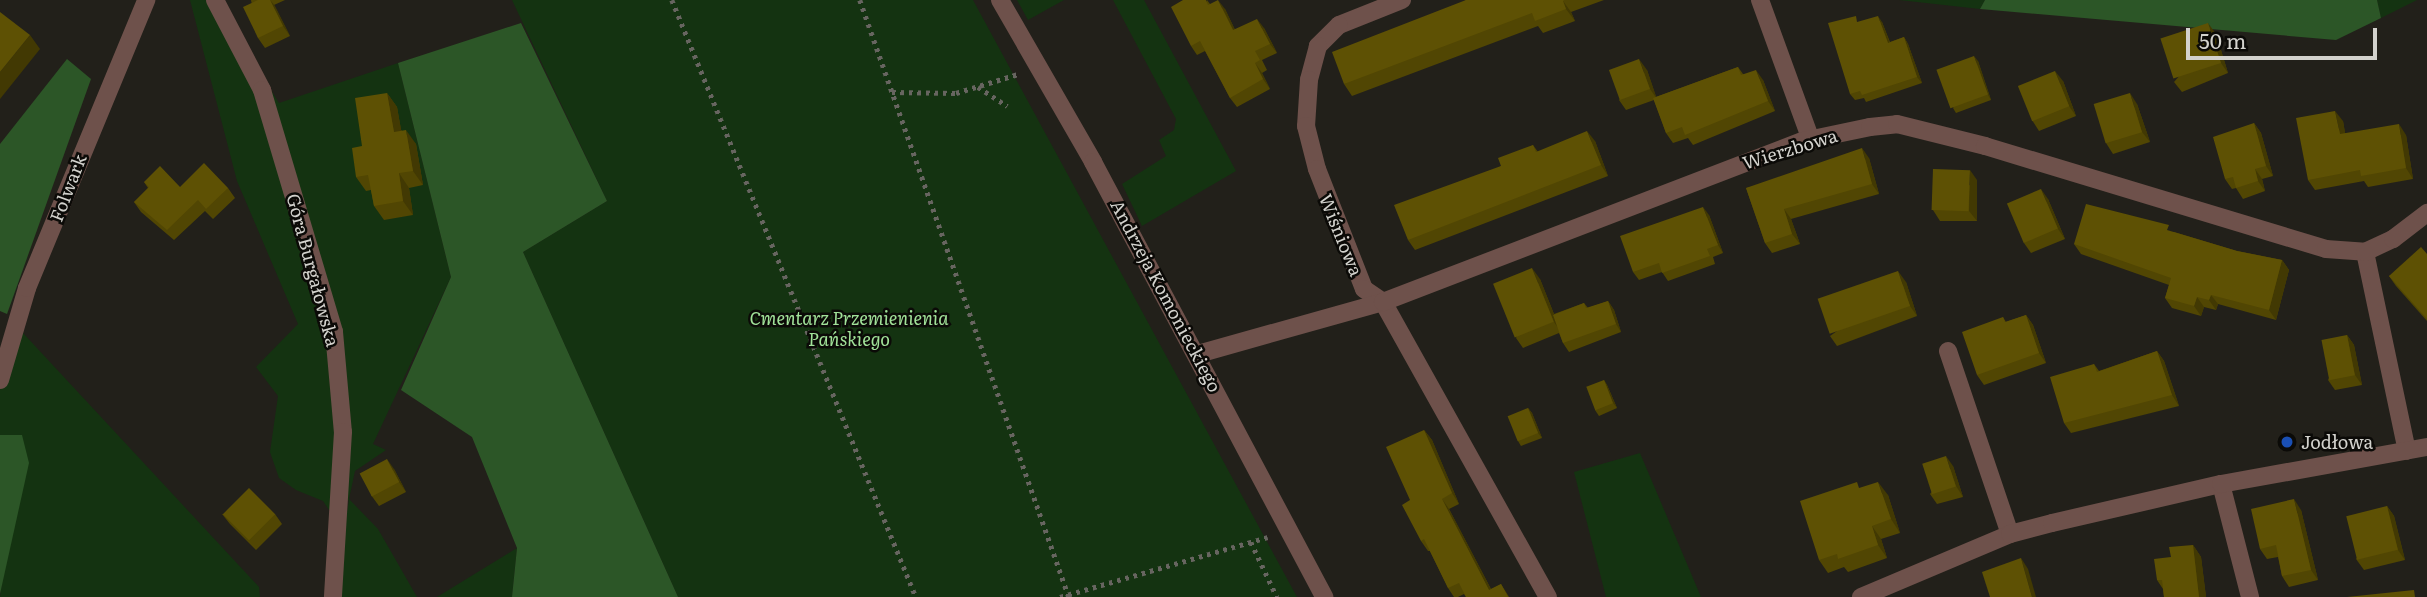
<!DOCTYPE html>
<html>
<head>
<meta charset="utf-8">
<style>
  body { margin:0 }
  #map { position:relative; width:2427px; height:597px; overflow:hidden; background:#22201a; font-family:Literata,serif }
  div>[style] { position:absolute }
  .green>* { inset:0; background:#143311 }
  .forest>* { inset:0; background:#2c5627 }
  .path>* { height:4.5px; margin-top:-2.25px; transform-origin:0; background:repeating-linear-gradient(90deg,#676560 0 3.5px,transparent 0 8.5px) }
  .minor>* { height:18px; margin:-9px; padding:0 9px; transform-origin:9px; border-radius:9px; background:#6e514b }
  .wall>* { inset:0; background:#514603 }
  .shaded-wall>* { inset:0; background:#423903 }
  .building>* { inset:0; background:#5e5104; transform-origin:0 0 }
  .dots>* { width:19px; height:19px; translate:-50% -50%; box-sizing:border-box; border:4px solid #0b0a07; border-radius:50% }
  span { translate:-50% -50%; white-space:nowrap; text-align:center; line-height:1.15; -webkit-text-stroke:5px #0b0a07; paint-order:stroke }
  .street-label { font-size:18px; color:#d3d2cd }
  .park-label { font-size:18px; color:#a1e299; font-style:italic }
  .poi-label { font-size:18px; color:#d3d2cd }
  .left { translate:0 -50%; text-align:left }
  .scale { position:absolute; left:2186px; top:28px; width:191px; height:32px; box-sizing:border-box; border:4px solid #d3d2cd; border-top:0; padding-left:9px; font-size:21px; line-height:24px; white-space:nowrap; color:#d3d2cd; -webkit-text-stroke:5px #0b0a07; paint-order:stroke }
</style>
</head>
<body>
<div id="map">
  <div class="green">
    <i style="clip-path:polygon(190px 0,216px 0,279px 103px,398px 63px,451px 277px,373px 444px,386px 450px,355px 471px,349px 499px,378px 529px,417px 597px,333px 597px,349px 500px,329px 510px,323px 501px,296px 490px,279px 478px,270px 452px,278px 396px,256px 367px,298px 324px,237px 181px)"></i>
    <i style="clip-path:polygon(512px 0,973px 0,1297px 597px,678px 597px,523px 252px,607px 201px)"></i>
    <i style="clip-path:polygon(1017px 0,1064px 0,1028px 20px)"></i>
    <i style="clip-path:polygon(1113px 0,1144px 0,1236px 171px,1142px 226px,1122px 184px,1166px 156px,1159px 140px,1174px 130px,1176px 119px)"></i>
    <i style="clip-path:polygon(1899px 0,1985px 0,1980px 9px)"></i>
    <i style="clip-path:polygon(2377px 0,2417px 0,2381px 18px)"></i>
    <i style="clip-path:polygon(23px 333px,259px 587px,260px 597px,0 597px,22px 436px,0 435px,0 388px)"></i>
    <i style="clip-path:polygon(1640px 453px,1701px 597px,1606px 597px,1574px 472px)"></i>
    <i style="clip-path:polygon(517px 548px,512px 597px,437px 597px)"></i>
  </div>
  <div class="forest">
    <i style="clip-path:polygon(1985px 0,2377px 0,2381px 18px,2336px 40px,1980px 9px)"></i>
    <i style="clip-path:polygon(521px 23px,607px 201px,523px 252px,678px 597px,512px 597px,517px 548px,472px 437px,401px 390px,451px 277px,398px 63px)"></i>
    <i style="clip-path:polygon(67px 59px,91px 79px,7px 314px,0 311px,0 144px)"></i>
    <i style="clip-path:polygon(0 435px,22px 435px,29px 463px,0 594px)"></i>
  </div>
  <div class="path">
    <i style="left:672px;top:0;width:645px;rotate:67.77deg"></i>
    <i style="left:860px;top:0;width:633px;rotate:70.71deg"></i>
    <i style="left:978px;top:87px;width:35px;rotate:33deg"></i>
    <i style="left:892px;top:92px;width:64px;rotate:0.9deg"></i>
    <i style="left:956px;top:93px;width:65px;rotate:-17deg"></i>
    <i style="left:1251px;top:542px;width:61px;rotate:64.7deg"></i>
    <i style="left:1060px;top:597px;width:216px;rotate:-16.1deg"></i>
  </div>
  <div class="minor">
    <i style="left:215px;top:0;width:102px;rotate:62.4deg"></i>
    <i style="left:262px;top:90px;width:252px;rotate:73.4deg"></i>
    <i style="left:334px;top:332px;width:100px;rotate:84.9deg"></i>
    <i style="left:343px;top:432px;width:165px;rotate:93.5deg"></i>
    <i style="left:1000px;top:0;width:187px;rotate:60.1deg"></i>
    <i style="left:1093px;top:162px;width:493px;rotate:62deg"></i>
    <i style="left:1402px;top:0;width:68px;rotate:158.4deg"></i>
    <i style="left:1339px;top:25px;width:30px;rotate:135deg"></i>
    <i style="left:1318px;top:46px;width:35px;rotate:105deg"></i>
    <i style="left:1309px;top:80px;width:46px;rotate:93.7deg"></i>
    <i style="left:1306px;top:126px;width:44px;rotate:75.7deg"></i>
    <i style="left:1317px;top:169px;width:129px;rotate:68.6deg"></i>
    <i style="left:1364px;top:289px;width:23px;rotate:34deg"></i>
    <i style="left:1383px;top:302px;width:338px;rotate:60.8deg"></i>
    <i style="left:1760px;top:0;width:149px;rotate:70deg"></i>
    <i style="left:2365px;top:252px;width:203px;rotate:78.1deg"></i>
    <i style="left:1948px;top:351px;width:193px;rotate:71.3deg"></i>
    <i style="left:1198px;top:354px;width:192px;rotate:-15.7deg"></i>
    <i style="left:1383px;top:302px;width:450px;rotate:-21deg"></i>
    <i style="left:1803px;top:141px;width:68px;rotate:-11.8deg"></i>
    <i style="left:1870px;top:127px;width:27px;rotate:-6deg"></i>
    <i style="left:1897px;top:124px;width:91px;rotate:14deg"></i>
    <i style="left:1985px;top:146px;width:356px;rotate:16.8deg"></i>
    <i style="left:2326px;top:249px;width:39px;rotate:4deg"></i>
    <i style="left:2365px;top:252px;width:31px;rotate:-25deg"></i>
    <i style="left:2393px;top:239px;width:43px;rotate:-37.4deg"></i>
    <i style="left:0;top:380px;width:96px;rotate:-73.6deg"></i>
    <i style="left:27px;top:288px;width:312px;rotate:-67.5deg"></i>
    <i style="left:2221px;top:484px;width:117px;rotate:75.6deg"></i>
    <i style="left:1861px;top:597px;width:162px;rotate:-22.9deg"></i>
    <i style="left:2010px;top:534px;width:43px;rotate:-14.7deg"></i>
    <i style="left:2052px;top:523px;width:173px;rotate:-13deg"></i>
    <i style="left:2221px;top:484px;width:209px;rotate:-10.2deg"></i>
  </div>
  <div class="wall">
    <i style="clip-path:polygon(251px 0,285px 0,274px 5px,290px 36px,265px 48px,258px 38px)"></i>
    <i style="clip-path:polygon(1207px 0,1210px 4px,1225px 9px,1235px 30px,1264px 28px,1277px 53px,1262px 60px,1267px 70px,1262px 73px,1270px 89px,1237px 107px,1230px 98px,1205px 51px,1197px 55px,1191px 46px)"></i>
    <i style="clip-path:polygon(1466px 0,1604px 0,1571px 12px,1575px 21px,1543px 33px,1538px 26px,1352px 96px,1344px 84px)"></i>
    <i style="clip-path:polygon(1860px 22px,1882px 22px,1890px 42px,1904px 37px,1908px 44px,1922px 83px,1866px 102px,1864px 98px,1855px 100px,1850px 94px)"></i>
    <i style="clip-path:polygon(2216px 34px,2228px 73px,2182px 92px,2174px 82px)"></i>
    <i style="clip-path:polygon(1978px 61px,1991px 100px,1956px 113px,1953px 108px)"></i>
    <i style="clip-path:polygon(1738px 67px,1743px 74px,1763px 80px,1775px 111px,1693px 145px,1688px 138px,1673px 143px,1666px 133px,1654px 100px,1626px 110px,1619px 100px,1647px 70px,1656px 97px)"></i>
    <i style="clip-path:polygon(2063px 81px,2076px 116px,2039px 131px,2032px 120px)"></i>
    <i style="clip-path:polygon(387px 93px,397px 107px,401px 130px,416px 144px,423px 185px,409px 188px,413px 215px,384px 220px,374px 206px,371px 190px,366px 191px,356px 177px)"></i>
    <i style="clip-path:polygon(2137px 104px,2150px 142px,2113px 154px,2106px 143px)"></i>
    <i style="clip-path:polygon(2343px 121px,2345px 133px,2406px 135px,2413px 179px,2368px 187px,2364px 181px,2315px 190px,2308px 180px)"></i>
    <i style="clip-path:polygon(2254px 123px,2261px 133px,2273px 176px,2262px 179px,2265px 191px,2243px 199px,2236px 188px,2232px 189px,2225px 179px)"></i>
    <i style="clip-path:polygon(1595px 141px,1608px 176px,1415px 250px,1408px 240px,1501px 166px,1533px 145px,1538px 152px)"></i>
    <i style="clip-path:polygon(1869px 158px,1879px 194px,1791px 219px,1800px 244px,1772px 253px,1765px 243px,1746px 188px)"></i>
    <i style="clip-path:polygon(1977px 180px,1977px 221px,1940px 221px,1933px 210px)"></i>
    <i style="clip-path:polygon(144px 182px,180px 187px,228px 188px,235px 198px,213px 219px,205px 211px,174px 240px,141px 212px,134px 202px,148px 188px)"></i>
    <i style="clip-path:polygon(2048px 199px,2065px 239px,2031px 253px,2024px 243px)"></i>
    <i style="clip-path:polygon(1709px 215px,1723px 253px,1713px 257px,1715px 264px,1668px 281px,1662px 272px,1639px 280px,1633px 272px)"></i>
    <i style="clip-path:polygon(2174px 232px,2237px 251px,2282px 260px,2289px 270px,2276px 320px,2218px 304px,2216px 310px,2204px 307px,2201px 316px,2172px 308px,2165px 298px,2169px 285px,2081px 254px,2074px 244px)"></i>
    <i style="clip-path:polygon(2427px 254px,2427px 321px,2396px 286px,2389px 276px)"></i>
    <i style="clip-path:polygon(1540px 279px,1554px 314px,1584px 303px,1588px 308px,1608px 301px,1614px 310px,1621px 332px,1569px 352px,1563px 343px,1559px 333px,1523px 348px,1516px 338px)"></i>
    <i style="clip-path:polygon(1906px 282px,1917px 316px,1837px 346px,1830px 336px)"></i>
    <i style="clip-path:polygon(2026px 315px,2033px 325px,2046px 363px,1984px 385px,1977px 375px,2003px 317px,2006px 322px)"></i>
    <i style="clip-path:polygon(2347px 335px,2354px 345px,2362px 385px,2335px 390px,2328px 380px)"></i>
    <i style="clip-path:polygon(2157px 351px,2164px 361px,2179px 406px,2071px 433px,2064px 423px,2094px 364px,2099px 371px)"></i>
    <i style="clip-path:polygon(1604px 380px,1607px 385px,1617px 408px,1599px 416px,1595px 410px)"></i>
    <i style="clip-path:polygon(1528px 408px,1532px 413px,1542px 438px,1521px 446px,1518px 441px)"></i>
    <i style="clip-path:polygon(1424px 430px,1432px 440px,1459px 504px,1449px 509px,1491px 589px,1501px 584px,1509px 597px,1466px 597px,1464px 594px,1458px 597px,1454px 597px,1448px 588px,1430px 551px,1428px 551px,1421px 541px)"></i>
    <i style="clip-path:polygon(1953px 466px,1963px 497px,1937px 504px,1930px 494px)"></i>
    <i style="clip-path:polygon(394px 469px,406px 492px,379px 506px,371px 495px)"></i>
    <i style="clip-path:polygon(1861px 488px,1888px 495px,1900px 533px,1881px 539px,1887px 558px,1848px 572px,1844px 567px,1828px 573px,1819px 560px)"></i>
    <i style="clip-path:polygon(2387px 506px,2394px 516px,2405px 560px,2364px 570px,2356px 559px)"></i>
    <i style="clip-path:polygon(2301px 510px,2318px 580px,2289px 587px,2282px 576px,2278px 557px,2267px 559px,2260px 549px)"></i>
    <i style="clip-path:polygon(222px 514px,275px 514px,282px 524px,256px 550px,230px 524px)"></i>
    <i style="clip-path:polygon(2193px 545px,2201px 557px,2206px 597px,2164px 597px,2163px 589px,2157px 580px,2171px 557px)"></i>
  </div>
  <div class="shaded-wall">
    <i style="clip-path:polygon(270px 0,275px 6px,290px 36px,283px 26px)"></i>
    <i style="clip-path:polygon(1218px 0,1225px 9px,1240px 40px,1233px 30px)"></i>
    <i style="clip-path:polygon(1563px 1px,1571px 12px,1575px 21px,1566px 9px)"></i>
    <i style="clip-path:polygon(1878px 16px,1882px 22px,1892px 49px,1888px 43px)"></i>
    <i style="clip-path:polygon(1257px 19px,1264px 28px,1277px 53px,1270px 44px)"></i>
    <i style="clip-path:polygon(2208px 23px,2216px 34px,2228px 73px,2221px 63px)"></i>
    <i style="clip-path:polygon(30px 35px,40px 49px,0 99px,0 72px)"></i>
    <i style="clip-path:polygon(1904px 37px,1908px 44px,1922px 83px,1917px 77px)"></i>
    <i style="clip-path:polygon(1974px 56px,1978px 61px,1991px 100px,1988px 95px)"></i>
    <i style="clip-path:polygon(1639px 59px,1647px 70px,1657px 99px,1650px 89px)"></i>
    <i style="clip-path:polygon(1255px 63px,1262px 73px,1270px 89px,1263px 79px)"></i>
    <i style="clip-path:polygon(1756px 70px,1763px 80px,1775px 111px,1768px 101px)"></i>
    <i style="clip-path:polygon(2055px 71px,2063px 81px,2076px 116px,2069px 106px)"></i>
    <i style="clip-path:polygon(387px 93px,397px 107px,404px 146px,394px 132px)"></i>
    <i style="clip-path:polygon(2130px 93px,2137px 104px,2150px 142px,2142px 132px)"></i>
    <i style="clip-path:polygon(2335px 111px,2343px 121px,2347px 144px,2340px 134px)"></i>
    <i style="clip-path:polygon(2254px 123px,2261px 133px,2273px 176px,2266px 166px)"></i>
    <i style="clip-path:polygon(2399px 124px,2406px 135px,2413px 179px,2406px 168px)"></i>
    <i style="clip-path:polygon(406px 130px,416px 144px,423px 185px,413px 171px)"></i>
    <i style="clip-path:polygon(1587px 131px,1595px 141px,1608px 176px,1601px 165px)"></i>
    <i style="clip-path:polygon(1862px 148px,1869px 158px,1879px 194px,1872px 184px)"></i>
    <i style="clip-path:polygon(2255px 169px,2262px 179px,2265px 191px,2258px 181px)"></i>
    <i style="clip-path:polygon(1970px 170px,1977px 180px,1977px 221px,1969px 211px)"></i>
    <i style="clip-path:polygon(399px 173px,409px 188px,413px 215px,403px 201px)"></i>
    <i style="clip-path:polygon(2041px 189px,2048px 199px,2065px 239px,2058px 229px)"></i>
    <i style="clip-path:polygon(1703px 207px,1709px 215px,1723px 253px,1718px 245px)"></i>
    <i style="clip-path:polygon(1784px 209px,1791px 219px,1800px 244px,1792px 234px)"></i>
    <i style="clip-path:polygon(2282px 260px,2289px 270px,2276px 320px,2269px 310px)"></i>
    <i style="clip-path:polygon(1532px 268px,1540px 279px,1561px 332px,1554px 322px)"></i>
    <i style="clip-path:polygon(1898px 271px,1906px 282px,1917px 316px,1910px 306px)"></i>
    <i style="clip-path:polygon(2211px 295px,2218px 304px,2216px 310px,2209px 300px)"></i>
    <i style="clip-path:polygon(2197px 297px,2204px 307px,2201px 316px,2194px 306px)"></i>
    <i style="clip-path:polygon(1608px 301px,1614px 310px,1621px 332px,1616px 324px)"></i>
    <i style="clip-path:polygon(2026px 315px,2033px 325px,2046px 363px,2039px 353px)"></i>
    <i style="clip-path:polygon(2347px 335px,2354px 345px,2362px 385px,2355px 375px)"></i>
    <i style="clip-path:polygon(2157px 351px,2164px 361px,2179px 406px,2172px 395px)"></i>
    <i style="clip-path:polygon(1604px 380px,1607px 385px,1617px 408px,1613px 403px)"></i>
    <i style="clip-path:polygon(1528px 408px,1532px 413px,1542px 438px,1538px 433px)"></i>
    <i style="clip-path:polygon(1424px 430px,1432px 440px,1459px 504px,1452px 493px)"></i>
    <i style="clip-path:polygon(1946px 456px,1953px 466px,1963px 497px,1956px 486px)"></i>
    <i style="clip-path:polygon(387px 459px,394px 469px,406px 492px,399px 482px)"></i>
    <i style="clip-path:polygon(1878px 482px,1888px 495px,1900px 533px,1891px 519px)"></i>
    <i style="clip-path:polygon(1442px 499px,1449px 509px,1495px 597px,1489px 590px)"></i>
    <i style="clip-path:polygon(2294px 499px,2301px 510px,2318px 580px,2311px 570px)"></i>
    <i style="clip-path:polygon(2387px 506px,2394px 516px,2405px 560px,2398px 550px)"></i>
    <i style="clip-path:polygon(1872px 526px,1881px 539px,1887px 558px,1878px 545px)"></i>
    <i style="clip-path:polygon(2193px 545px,2201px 557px,2206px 597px,2199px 597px)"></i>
    <i style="clip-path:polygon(2021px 558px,2028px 569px,2036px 597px,2032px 597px)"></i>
  </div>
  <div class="building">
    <i style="clip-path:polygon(258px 0,270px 0,283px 26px,258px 38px,243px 7px)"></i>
    <i style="clip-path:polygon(1183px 0,1206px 0,1208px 5px,1218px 0,1233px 30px,1257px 19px,1270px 44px,1255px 51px,1260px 60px,1255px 63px,1263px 79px,1230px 98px,1200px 41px,1191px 46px,1171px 7px)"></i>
    <i style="clip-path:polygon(1466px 0,1564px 0,1563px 1px,1566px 9px,1535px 21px,1532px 13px,1344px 84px,1332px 52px)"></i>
    <i style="clip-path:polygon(0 12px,30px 35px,0 72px)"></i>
    <i style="clip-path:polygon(1856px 16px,1857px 22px,1878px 16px,1888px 43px,1904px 37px,1917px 77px,1862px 95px,1860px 91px,1850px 94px,1828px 23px)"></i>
    <i style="left:2208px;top:23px;width:42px;height:50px;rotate:72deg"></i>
    <i style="left:1974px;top:56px;width:41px;height:40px;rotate:70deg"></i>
    <i style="left:1639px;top:59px;width:32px;height:32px;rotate:70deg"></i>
    <i style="clip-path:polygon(1738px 67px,1741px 75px,1756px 70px,1768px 101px,1685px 135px,1682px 127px,1666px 133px,1653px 98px)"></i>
    <i style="left:2055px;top:71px;width:38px;height:40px;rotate:68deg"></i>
    <i style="clip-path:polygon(387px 93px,394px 132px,406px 130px,413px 171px,399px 173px,403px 201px,374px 206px,368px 175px,356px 177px,352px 148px,362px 146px,355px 98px)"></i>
    <i style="left:2130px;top:93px;width:41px;height:38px;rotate:73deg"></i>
    <i style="clip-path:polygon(2335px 111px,2340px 134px,2399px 124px,2406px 168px,2361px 176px,2360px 170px,2308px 180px,2296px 118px)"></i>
    <i style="clip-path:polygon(2254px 123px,2266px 166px,2255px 169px,2258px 181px,2236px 188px,2233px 177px,2225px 179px,2213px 137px)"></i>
    <i style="clip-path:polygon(1587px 131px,1601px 165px,1408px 240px,1394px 205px,1501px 166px,1498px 158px,1533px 145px,1536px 152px)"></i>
    <i style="clip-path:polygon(1862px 148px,1872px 184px,1784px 209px,1792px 234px,1765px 243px,1746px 188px)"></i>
    <i style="clip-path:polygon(204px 163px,228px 188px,206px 209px,198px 200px,167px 230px,134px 202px,149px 187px,144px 182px,160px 166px,180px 187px)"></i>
    <i style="left:1933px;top:169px;width:37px;height:41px;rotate:2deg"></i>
    <i style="left:2041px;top:189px;width:43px;height:37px;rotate:67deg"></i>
    <i style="clip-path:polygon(2086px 204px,2169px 225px,2167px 230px,2237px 251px,2282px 260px,2269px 310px,2211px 295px,2209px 300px,2197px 297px,2194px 306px,2165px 298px,2171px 278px,2074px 244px)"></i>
    <i style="clip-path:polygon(1703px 207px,1718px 245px,1707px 249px,1710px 256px,1662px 273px,1659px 263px,1633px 272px,1620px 236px)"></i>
    <i style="clip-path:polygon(2421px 247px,2427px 254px,2427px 319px,2389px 276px)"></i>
    <i style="left:1532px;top:268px;width:58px;height:42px;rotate:68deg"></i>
    <i style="left:1898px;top:271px;width:37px;height:85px;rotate:71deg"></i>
    <i style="clip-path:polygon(1608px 301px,1616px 324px,1563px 343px,1553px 315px,1584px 303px,1586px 308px)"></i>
    <i style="clip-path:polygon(2026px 315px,2039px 353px,1977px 375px,1962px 332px,2003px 317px,2005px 322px)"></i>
    <i style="left:2347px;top:335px;width:41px;height:26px;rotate:79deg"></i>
    <i style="clip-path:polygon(2157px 351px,2172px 395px,2064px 423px,2050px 377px,2094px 364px,2097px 372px)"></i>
    <i style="left:1604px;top:380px;width:25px;height:19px;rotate:69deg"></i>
    <i style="left:1528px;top:408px;width:27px;height:22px;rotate:68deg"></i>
    <i style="clip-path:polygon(1424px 430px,1452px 493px,1442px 499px,1489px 590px,1501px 584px,1508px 597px,1466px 597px,1459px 583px,1448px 588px,1424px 539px,1421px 541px,1402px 505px,1410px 500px,1386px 447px)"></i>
    <i style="left:1946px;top:456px;width:32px;height:25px;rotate:72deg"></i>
    <i style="left:387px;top:459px;width:26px;height:31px;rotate:62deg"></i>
    <i style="clip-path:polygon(1857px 482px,1859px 488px,1878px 482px,1891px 519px,1872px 526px,1878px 545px,1838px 559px,1837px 554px,1819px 560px,1800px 501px)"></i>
    <i style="left:249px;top:488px;width:37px;height:37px;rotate:45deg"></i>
    <i style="clip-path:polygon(2294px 499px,2311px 570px,2282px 576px,2276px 545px,2260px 549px,2251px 509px)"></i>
    <i style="left:2387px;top:506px;width:45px;height:42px;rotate:76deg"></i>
    <i style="clip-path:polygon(2193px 545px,2199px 597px,2164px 597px,2162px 580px,2157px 580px,2154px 559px,2171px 557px,2169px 547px)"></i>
    <i style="clip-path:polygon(2021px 558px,2032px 597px,1990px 597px,1982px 572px)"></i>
    <i style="clip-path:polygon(2414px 590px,2415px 597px,2347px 597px)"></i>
  </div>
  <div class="dots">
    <i style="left:2287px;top:442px;background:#1a4fb4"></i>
  </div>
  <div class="street-label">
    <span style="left:1790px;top:149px;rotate:-17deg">Wierzbowa</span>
    <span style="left:68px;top:188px;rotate:-69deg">Folwark</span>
    <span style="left:1341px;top:235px;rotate:68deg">Wiśniowa</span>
    <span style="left:313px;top:270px;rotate:75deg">Góra Burgałowska</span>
    <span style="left:1166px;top:296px;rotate:62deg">Andrzeja Komonieckiego</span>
  </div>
  <div class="park-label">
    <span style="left:849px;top:329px">Cmentarz Przemienienia<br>Pańskiego</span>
  </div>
  <div class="poi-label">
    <span class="left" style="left:2301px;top:442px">Jodłowa</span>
  </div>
  <div class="scale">50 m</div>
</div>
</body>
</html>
